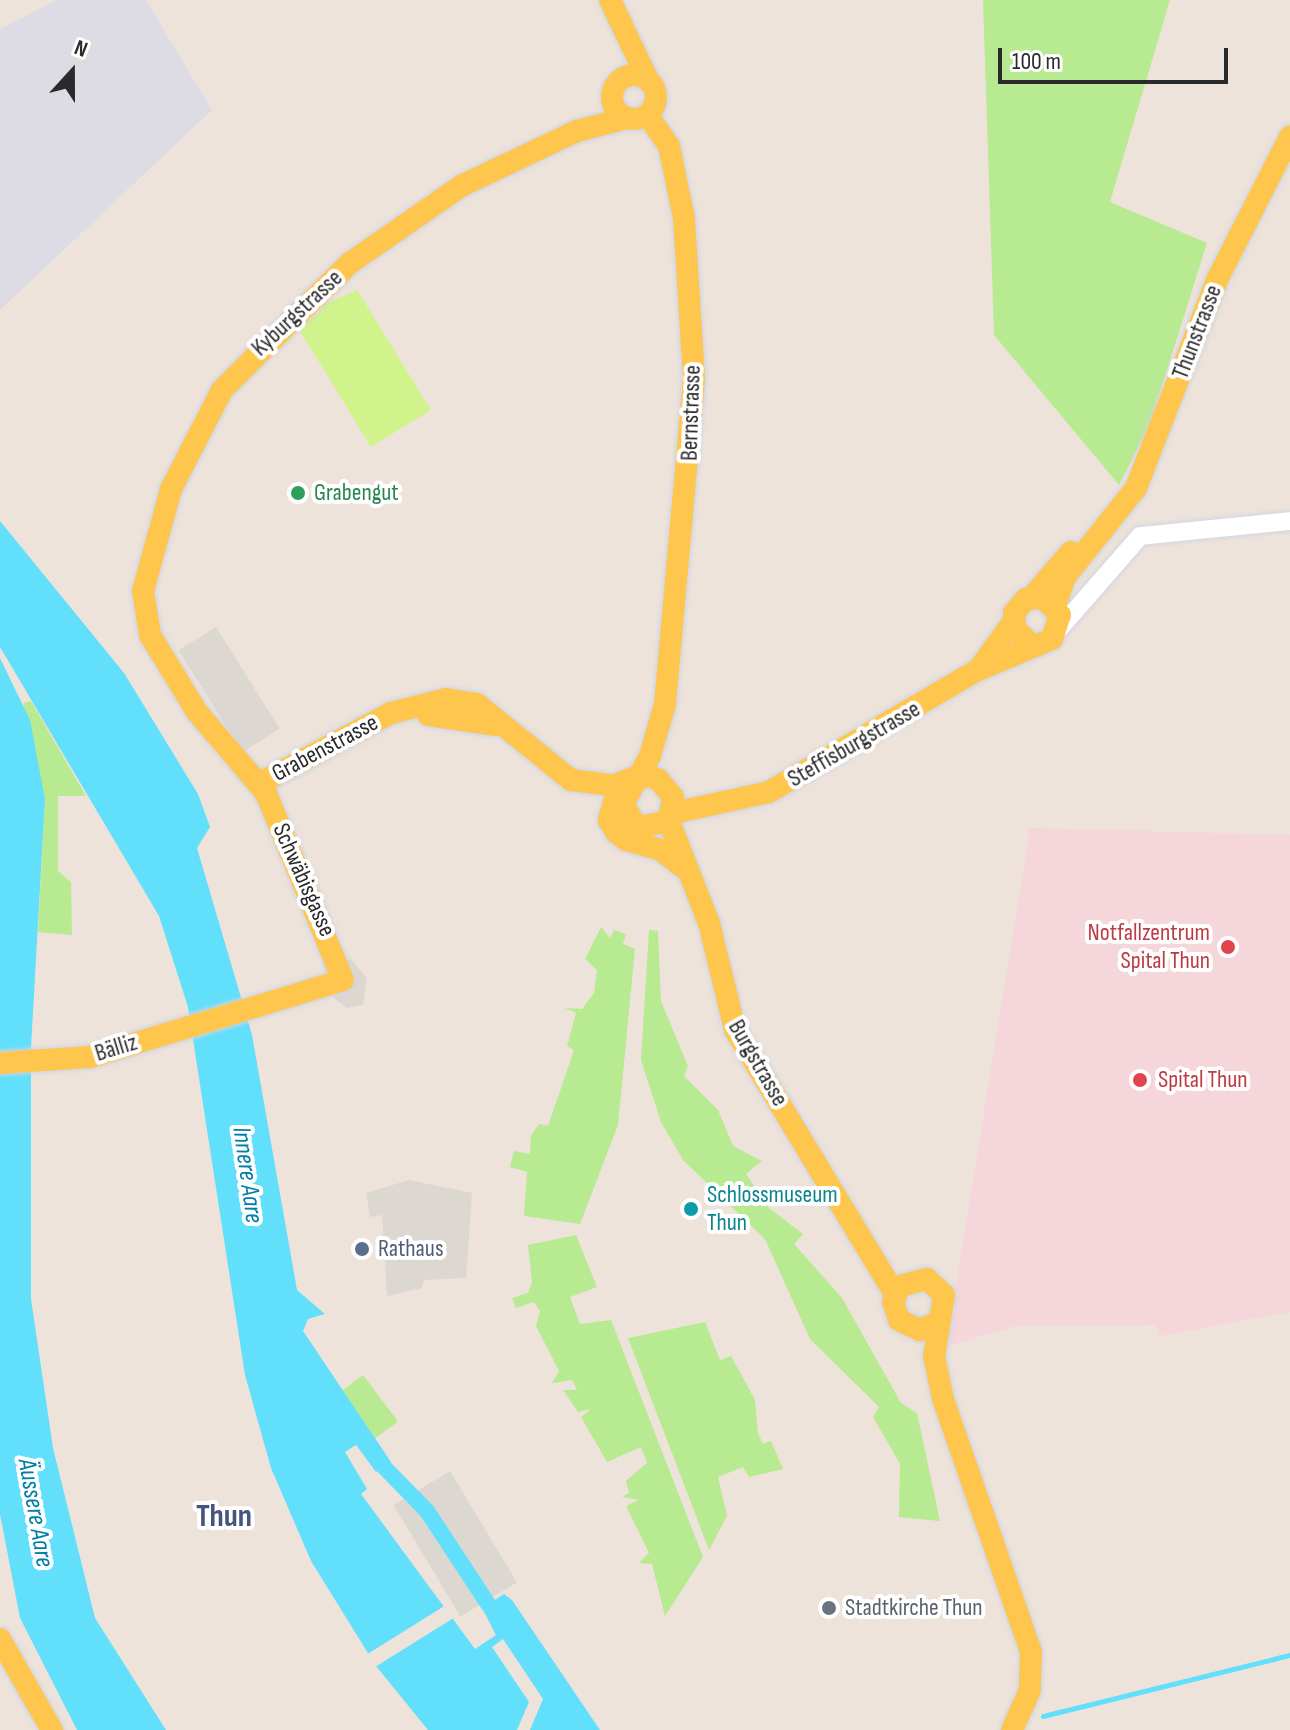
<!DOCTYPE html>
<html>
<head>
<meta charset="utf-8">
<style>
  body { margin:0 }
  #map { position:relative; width:1290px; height:1730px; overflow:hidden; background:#eee3da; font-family:"Sofia Sans Condensed",sans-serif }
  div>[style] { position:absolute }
  .industrial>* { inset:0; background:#dddce5 }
  .medical>* { inset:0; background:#f5d6da }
  .green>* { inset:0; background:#b7ea91; transform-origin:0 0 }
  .pitch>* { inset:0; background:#d0f38b }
  .plaza>* { inset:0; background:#ddd7d1; transform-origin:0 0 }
  .water>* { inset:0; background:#62dffb }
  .pier>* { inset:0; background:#eee3da; transform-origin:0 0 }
  .stream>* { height:5px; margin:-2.5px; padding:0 2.5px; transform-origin:2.5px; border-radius:2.5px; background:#62dffb }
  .canal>* { height:16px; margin:-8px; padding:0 8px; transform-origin:8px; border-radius:8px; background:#62dffb }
  .roads { filter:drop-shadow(0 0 2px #cfd5e4) drop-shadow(0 0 2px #cfd5e4) }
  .minor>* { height:18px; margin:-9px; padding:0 9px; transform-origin:9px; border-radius:9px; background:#fff }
  .major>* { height:22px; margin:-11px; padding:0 11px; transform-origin:11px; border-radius:11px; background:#ffc64e }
  .major>.ring { margin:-11px; padding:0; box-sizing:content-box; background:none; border:22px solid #ffc64e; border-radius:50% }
  .dots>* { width:22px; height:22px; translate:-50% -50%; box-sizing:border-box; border:4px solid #fff; border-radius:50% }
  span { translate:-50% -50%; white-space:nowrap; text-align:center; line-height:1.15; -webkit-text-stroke:8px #fff; paint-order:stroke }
  .street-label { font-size:24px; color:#2a2a2a }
  .leisure-label { font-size:24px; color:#27864d }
  .left { translate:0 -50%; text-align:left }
  .health-label { font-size:24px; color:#be3a42 }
  .right { translate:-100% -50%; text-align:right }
  .culture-label { font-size:24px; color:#0d838f }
  .service-label { font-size:24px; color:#4e5e75 }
  .worship-label { font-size:24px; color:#5b616d }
  .water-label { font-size:26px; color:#007da8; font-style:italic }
  .district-label { font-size:32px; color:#45557f; font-weight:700 }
  .north { position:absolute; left:32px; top:32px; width:80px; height:80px; -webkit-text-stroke:6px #fff; paint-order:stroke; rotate:21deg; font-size:22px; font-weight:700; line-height:32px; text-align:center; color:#2a2a2a }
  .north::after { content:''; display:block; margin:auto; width:28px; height:36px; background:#2a2a2a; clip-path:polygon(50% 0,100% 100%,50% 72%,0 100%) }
  .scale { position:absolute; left:998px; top:48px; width:230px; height:36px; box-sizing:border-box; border:4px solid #2a2a2a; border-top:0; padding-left:10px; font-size:24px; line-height:28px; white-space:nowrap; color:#2a2a2a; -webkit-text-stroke:6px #fff; paint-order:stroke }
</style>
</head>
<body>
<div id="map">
  <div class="industrial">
    <i style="clip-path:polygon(57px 0,146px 0,212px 110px,0 310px,0 29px)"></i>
  </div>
  <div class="medical">
    <i style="clip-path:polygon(1030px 828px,1290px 835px,1290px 1312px,1159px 1336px,1155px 1325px,1015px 1326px,946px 1347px)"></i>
  </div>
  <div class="green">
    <i style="clip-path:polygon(983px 0,1170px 0,1110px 202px,1207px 243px,1150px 424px,1119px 485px,994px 335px)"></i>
    <i style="clip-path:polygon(31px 701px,86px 796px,58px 796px,58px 871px,71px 882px,72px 935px,38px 932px,45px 799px,23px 703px)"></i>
    <i style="clip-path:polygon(601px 927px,610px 938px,614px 930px,626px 934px,623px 944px,635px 949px,618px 1125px,580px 1224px,524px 1216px,527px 1172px,510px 1167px,514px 1151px,530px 1154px,531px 1136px,539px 1124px,548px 1126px,574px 1050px,567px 1046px,576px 1013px,565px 1008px,582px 1009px,594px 993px,597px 970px,585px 959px)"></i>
    <i style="clip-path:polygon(649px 930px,658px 931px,661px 1001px,688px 1066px,684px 1076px,718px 1110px,733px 1146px,762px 1161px,746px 1174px,769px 1208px,803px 1234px,794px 1244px,842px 1298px,901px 1403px,917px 1413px,940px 1521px,899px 1517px,900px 1464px,873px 1417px,879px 1407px,810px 1339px,765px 1239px,683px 1160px,661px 1122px,641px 1060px)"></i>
    <i style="clip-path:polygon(576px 1235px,597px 1287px,570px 1297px,580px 1324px,611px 1320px,703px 1557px,665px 1616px,652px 1564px,639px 1563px,649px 1553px,626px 1506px,639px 1500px,622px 1497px,629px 1493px,626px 1481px,647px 1463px,641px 1447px,607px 1462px,581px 1417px,591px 1409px,578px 1412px,563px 1390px,577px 1390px,572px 1380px,552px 1383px,559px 1371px,536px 1326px,540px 1311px,534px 1302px,516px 1308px,512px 1298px,528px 1293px,532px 1282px,528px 1245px)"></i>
    <i style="clip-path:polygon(705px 1322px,720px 1360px,731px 1356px,755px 1400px,758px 1433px,763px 1444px,771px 1441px,783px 1469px,749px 1477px,743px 1467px,718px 1477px,727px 1516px,709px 1550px,628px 1338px)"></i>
    <i style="left:363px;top:1375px;width:58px;height:28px;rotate:53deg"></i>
  </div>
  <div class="pitch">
    <i style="clip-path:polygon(357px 290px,431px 410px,371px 447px,297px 326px,321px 312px,318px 307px)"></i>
  </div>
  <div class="plaza">
    <i style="left:216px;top:627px;width:120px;height:44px;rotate:58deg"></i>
    <i style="clip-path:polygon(351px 959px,367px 978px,363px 1005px,347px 1008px,334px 998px,323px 966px)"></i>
    <i style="clip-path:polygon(409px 1180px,472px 1193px,466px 1278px,424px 1280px,422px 1288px,387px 1296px,382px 1215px,370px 1217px,366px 1193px)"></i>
    <i style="left:450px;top:1471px;width:130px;height:66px;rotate:59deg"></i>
  </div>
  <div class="water">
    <i style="clip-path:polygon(0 521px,124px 673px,198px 794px,210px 827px,197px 848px,252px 1035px,297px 1290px,325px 1314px,308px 1319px,303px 1331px,391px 1462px,376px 1472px,356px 1445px,345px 1452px,367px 1489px,361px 1494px,475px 1649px,496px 1635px,482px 1608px,504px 1594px,512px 1600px,600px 1730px,428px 1730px,376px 1666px,311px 1561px,271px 1468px,245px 1375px,188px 1007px,159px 916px,0 647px)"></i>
    <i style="clip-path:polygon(0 658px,30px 720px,45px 799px,31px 1047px,31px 1299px,53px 1448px,95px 1618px,166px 1730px,77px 1730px,20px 1618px,0 1514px)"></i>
  </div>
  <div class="pier">
    <i style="left:446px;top:1605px;width:15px;height:93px;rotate:58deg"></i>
    <i style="clip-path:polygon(503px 1639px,543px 1699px,530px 1730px,517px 1730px,529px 1702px,492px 1647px)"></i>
  </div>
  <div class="stream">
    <i style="left:1043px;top:1716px;width:254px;rotate:-13.9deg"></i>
  </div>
  <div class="canal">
    <i style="left:384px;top:1467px;width:62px;rotate:45.7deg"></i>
    <i style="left:427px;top:1511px;width:111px;rotate:56.7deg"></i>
  </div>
  <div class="roads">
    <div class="minor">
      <i style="left:1059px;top:629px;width:123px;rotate:-48.9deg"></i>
      <i style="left:1140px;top:536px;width:151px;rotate:-5.7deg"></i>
    </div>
    <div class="major">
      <i style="left:610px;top:0;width:89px;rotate:64.6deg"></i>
      <i class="ring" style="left:612px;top:75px;width:22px;height:22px"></i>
      <i style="left:1031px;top:598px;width:61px;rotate:-49deg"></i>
      <i style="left:1055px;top:606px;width:31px;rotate:-71deg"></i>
      <i style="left:1065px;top:577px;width:114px;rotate:-51.4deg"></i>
      <i style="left:1136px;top:488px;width:223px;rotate:-68.7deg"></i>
      <i style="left:1217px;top:280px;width:161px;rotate:-63deg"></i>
      <i style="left:979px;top:669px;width:58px;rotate:-54.1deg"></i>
      <i style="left:428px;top:715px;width:69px;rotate:8.4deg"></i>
      <i style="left:260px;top:783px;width:149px;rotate:-28.1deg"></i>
      <i style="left:391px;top:713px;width:57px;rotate:-14.3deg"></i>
      <i style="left:446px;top:699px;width:31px;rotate:9deg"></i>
      <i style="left:477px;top:704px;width:121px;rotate:39deg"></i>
      <i style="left:571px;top:780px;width:46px;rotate:7.4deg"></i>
      <i style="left:673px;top:813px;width:98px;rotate:-12.3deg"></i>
      <i style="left:769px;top:792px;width:242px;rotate:-30.3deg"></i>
      <i style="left:978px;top:670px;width:80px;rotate:-22.7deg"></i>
      <i style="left:1052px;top:639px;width:25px;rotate:-72deg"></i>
      <i style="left:1060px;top:615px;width:24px;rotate:-135deg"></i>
      <i style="left:1043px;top:598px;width:17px;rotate:177deg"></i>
      <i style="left:1026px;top:599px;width:18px;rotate:131deg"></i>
      <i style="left:1014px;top:613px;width:16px;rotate:86deg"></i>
      <i style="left:1015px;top:629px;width:22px;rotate:43deg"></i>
      <i style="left:669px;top:821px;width:110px;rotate:68.6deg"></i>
      <i style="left:709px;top:923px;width:110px;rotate:76.3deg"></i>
      <i style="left:735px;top:1030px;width:309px;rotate:58.8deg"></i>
      <i style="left:637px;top:827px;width:27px;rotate:-121deg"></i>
      <i style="left:623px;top:804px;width:55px;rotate:-60.6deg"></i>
      <i style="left:650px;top:756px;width:54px;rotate:-73.9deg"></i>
      <i style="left:665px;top:704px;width:327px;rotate:-84.9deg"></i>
      <i style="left:694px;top:378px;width:160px;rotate:-93.6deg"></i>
      <i style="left:684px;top:218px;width:74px;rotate:-101.8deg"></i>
      <i style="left:669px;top:146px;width:38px;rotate:-125deg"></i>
      <i style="left:616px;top:832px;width:54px;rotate:-11.7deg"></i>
      <i style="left:669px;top:821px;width:24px;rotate:-81deg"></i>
      <i style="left:673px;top:797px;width:23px;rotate:-130deg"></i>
      <i style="left:658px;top:779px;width:18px;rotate:-167deg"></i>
      <i style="left:640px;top:775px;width:22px;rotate:158deg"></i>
      <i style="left:620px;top:783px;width:39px;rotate:107deg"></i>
      <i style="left:609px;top:820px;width:14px;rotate:60deg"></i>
      <i style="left:616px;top:832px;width:13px;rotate:39deg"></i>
      <i style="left:626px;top:840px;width:36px;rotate:16deg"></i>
      <i style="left:661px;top:850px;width:29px;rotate:38deg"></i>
      <i style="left:0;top:1063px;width:90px;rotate:-3.8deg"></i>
      <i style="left:90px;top:1057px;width:264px;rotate:-16.9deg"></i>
      <i style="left:343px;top:980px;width:202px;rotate:-112.4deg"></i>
      <i style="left:266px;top:793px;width:106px;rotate:-130.4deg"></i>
      <i style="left:197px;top:712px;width:90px;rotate:-121.4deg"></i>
      <i style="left:150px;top:635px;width:45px;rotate:-99deg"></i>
      <i style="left:143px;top:591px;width:106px;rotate:-74.6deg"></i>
      <i style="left:171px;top:489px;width:111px;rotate:-62.7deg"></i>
      <i style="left:222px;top:390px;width:180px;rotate:-44.8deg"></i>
      <i style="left:350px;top:263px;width:135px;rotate:-34.7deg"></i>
      <i style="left:461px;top:186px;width:128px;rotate:-25.4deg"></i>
      <i style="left:577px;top:131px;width:52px;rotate:-14.6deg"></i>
      <i style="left:938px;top:1322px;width:20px;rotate:156deg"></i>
      <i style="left:920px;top:1330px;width:23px;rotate:-155deg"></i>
      <i style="left:899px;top:1320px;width:19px;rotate:-108deg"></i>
      <i style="left:893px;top:1302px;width:17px;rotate:-66deg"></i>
      <i style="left:900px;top:1286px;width:28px;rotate:-15deg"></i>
      <i style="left:927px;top:1279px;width:23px;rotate:43deg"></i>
      <i style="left:944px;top:1295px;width:62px;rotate:99.3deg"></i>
      <i style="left:934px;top:1356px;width:44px;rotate:78.2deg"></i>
      <i style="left:943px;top:1399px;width:268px;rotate:70.8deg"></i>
      <i style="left:1031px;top:1652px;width:38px;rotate:92deg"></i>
      <i style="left:1030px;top:1690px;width:44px;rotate:114.2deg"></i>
      <i style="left:0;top:1639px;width:105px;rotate:60.3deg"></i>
    </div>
  </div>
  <div class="dots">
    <i style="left:298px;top:493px;background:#2e9e5b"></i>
    <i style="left:1228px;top:947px;background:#e0444e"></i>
    <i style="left:1140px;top:1080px;background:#e0444e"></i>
    <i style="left:691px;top:1209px;background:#0f9aa8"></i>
    <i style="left:362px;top:1249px;background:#5c6f8a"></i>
    <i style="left:829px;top:1608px;background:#6b7280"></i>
  </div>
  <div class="street-label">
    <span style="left:297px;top:313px;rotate:-43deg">Kyburgstrasse</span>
    <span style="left:1197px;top:332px;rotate:-69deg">Thunstrasse</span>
    <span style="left:691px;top:413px;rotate:-88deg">Bernstrasse</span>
    <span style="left:854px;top:744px;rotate:-30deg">Steffisburgstrasse</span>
    <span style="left:325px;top:748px;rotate:-28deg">Grabenstrasse</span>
    <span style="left:304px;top:880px;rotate:66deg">Schwäbisgasse</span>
    <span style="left:116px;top:1048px;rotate:-17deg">Bälliz</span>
    <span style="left:758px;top:1063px;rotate:60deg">Burgstrasse</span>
  </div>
  <div class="leisure-label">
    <span class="left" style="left:314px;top:493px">Grabengut</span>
  </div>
  <div class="health-label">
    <span class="right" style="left:1210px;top:947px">Notfallzentrum<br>Spital Thun</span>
    <span class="left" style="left:1158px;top:1080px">Spital Thun</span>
  </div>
  <div class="culture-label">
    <span class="left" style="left:707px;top:1209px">Schlossmuseum<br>Thun</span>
  </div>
  <div class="service-label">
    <span class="left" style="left:378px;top:1249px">Rathaus</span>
  </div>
  <div class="worship-label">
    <span class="left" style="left:845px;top:1608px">Stadtkirche Thun</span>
  </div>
  <div class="water-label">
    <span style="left:247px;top:1175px;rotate:82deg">Innere Aare</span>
    <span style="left:35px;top:1513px;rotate:80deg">Äussere Aare</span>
  </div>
  <div class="district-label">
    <span style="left:224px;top:1517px">Thun</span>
  </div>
  <div class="north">N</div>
  <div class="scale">100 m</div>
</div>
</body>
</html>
